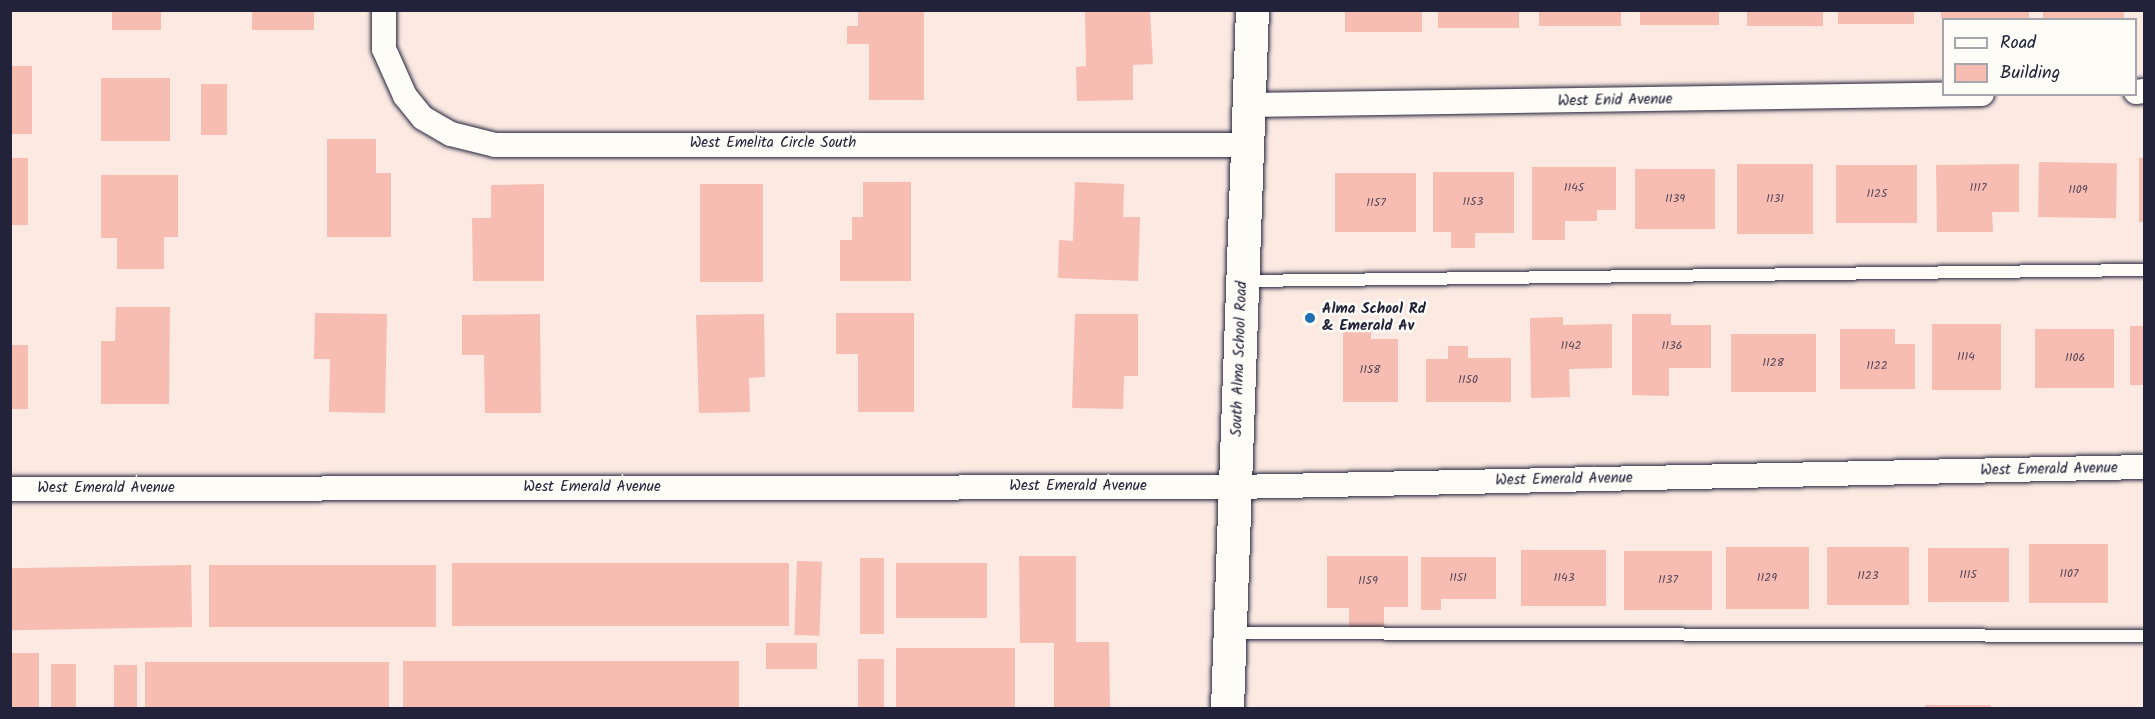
<!DOCTYPE html>
<html>
<head>
<meta charset="utf-8">
<style>
  body { margin:0 }
  #map { position:relative; width:2155px; height:719px; overflow:hidden; background:#fbe9e2; font-family:Kalam,sans-serif }
  div>[style] { position:absolute }
  .building>* { inset:0; background:#f7bcb2; transform-origin:0 0 }
  .roads { filter:drop-shadow(0 0 2px #22223b) drop-shadow(0 0 2px #22223b) }
  .lane>* { height:12px; margin:-6px; padding:0 6px; transform-origin:6px; border-radius:6px; background:#fdfcf7 }
  .street>* { height:24px; margin:-12px; padding:0 12px; transform-origin:12px; border-radius:12px; background:#fdfcf7 }
  .secondary>* { height:33px; margin:-16.5px; padding:0 16.5px; transform-origin:16.5px; border-radius:16.5px; background:#fdfcf7 }
  .dots>* { width:16px; height:16px; translate:-50% -50%; box-sizing:border-box; border:3px solid #fdfcf7; border-radius:50% }
  span { translate:-50% -50%; white-space:nowrap; text-align:center; line-height:1.15; -webkit-text-stroke:5px #fdfcf7; paint-order:stroke }
  .number-label { font-size:12px; color:#574859 }
  .number-label span { -webkit-text-stroke-width:0 }
  .street-label { font-size:15px; color:#22223b }
  .poi-label { font-size:15px; color:#22223b; font-weight:700 }
  .left { translate:0 -50%; text-align:left }
  .frame { position:absolute; inset:0; border:12px solid #22223b; pointer-events:none }
  .legend { position:absolute; left:1942px; top:18px; width:195px; height:78px; box-sizing:border-box; background:#fdfcf7; border:2px solid #a5a5ac; margin:0; padding:8px 10px; list-style:none; font-size:18px; color:#22223b }
  .legend li { display:flex; align-items:center; gap:12px; height:30px }
  .legend b { width:30px; border:2px solid #a5a5ac }
</style>
</head>
<body>
<div id="map">
  <div class="building">
    <i style="left:112px;top:10px;width:49px;height:20px"></i>
    <i style="left:252px;top:10px;width:62px;height:20px"></i>
    <i style="clip-path:polygon(858px 10px,924px 10px,924px 100px,869px 100px,869px 44px,847px 44px,847px 26px,858px 26px)"></i>
    <i style="clip-path:polygon(1085px 10px,1150px 10px,1153px 64px,1133px 65px,1133px 100px,1077px 101px,1076px 67px,1086px 66px)"></i>
    <i style="left:1345px;top:10px;width:77px;height:22px"></i>
    <i style="left:1438px;top:10px;width:81px;height:18px"></i>
    <i style="left:1539px;top:10px;width:82px;height:16px"></i>
    <i style="left:1640px;top:10px;width:79px;height:15px"></i>
    <i style="left:1747px;top:10px;width:76px;height:16px"></i>
    <i style="left:1838px;top:10px;width:76px;height:14px"></i>
    <i style="left:1941px;top:10px;width:88px;height:8px"></i>
    <i style="left:2043px;top:10px;width:81px;height:8px"></i>
    <i style="left:10px;top:66px;width:22px;height:68px"></i>
    <i style="left:101px;top:78px;width:69px;height:63px"></i>
    <i style="left:201px;top:84px;width:26px;height:51px"></i>
    <i style="clip-path:polygon(327px 139px,376px 139px,376px 173px,391px 173px,391px 237px,327px 237px)"></i>
    <i style="left:10px;top:158px;width:18px;height:67px"></i>
    <i style="left:2139px;top:158px;width:5px;height:64px"></i>
    <i style="left:2039px;top:162px;width:78px;height:55px;rotate:1deg"></i>
    <i style="left:1737px;top:164px;width:76px;height:70px"></i>
    <i style="clip-path:polygon(2019px 164px,2019px 212px,1992px 212px,1993px 232px,1937px 232px,1936px 165px)"></i>
    <i style="left:1836px;top:165px;width:81px;height:58px"></i>
    <i style="clip-path:polygon(1532px 167px,1616px 167px,1616px 210px,1597px 210px,1597px 221px,1565px 221px,1565px 240px,1532px 240px)"></i>
    <i style="left:1635px;top:169px;width:80px;height:60px"></i>
    <i style="clip-path:polygon(1433px 172px,1514px 172px,1514px 233px,1475px 233px,1475px 248px,1451px 248px,1451px 232px,1433px 232px)"></i>
    <i style="left:1335px;top:173px;width:81px;height:59px"></i>
    <i style="clip-path:polygon(101px 175px,178px 175px,178px 237px,164px 237px,164px 269px,117px 269px,117px 238px,101px 238px)"></i>
    <i style="clip-path:polygon(863px 182px,911px 182px,911px 281px,840px 281px,840px 240px,852px 240px,852px 217px,863px 217px)"></i>
    <i style="clip-path:polygon(1075px 182px,1124px 184px,1123px 217px,1140px 217px,1138px 281px,1058px 278px,1059px 240px,1073px 241px)"></i>
    <i style="clip-path:polygon(544px 184px,544px 281px,473px 281px,472px 218px,491px 218px,491px 185px)"></i>
    <i style="left:700px;top:184px;width:63px;height:98px"></i>
    <i style="clip-path:polygon(116px 307px,170px 307px,169px 404px,101px 404px,101px 341px,115px 341px)"></i>
    <i style="clip-path:polygon(315px 313px,387px 314px,385px 413px,329px 412px,330px 359px,314px 359px)"></i>
    <i style="clip-path:polygon(836px 313px,914px 313px,914px 412px,858px 412px,858px 354px,836px 354px)"></i>
    <i style="clip-path:polygon(540px 314px,541px 413px,485px 413px,484px 355px,462px 355px,462px 315px)"></i>
    <i style="clip-path:polygon(764px 314px,765px 377px,749px 378px,750px 412px,699px 413px,696px 315px)"></i>
    <i style="clip-path:polygon(1075px 314px,1138px 314px,1138px 376px,1124px 376px,1123px 409px,1072px 408px)"></i>
    <i style="clip-path:polygon(1632px 314px,1671px 314px,1671px 325px,1711px 325px,1711px 368px,1669px 368px,1669px 396px,1632px 395px)"></i>
    <i style="clip-path:polygon(1563px 317px,1563px 325px,1612px 324px,1612px 368px,1569px 369px,1570px 397px,1531px 398px,1530px 318px)"></i>
    <i style="clip-path:polygon(1343px 322px,1371px 322px,1371px 339px,1398px 339px,1398px 402px,1343px 402px)"></i>
    <i style="left:1932px;top:324px;width:69px;height:66px"></i>
    <i style="left:2130px;top:326px;width:14px;height:59px"></i>
    <i style="clip-path:polygon(1840px 329px,1895px 329px,1895px 344px,1915px 344px,1915px 389px,1840px 389px)"></i>
    <i style="left:2035px;top:329px;width:79px;height:59px"></i>
    <i style="left:1731px;top:334px;width:85px;height:58px"></i>
    <i style="left:10px;top:345px;width:18px;height:64px"></i>
    <i style="clip-path:polygon(1448px 346px,1468px 346px,1468px 358px,1511px 358px,1511px 402px,1426px 402px,1426px 359px,1448px 359px)"></i>
    <i style="left:2029px;top:544px;width:79px;height:59px"></i>
    <i style="left:1726px;top:547px;width:83px;height:62px"></i>
    <i style="left:1827px;top:547px;width:82px;height:58px"></i>
    <i style="left:1928px;top:548px;width:81px;height:54px"></i>
    <i style="left:1521px;top:550px;width:85px;height:56px"></i>
    <i style="left:1624px;top:551px;width:88px;height:59px"></i>
    <i style="clip-path:polygon(1019px 556px,1076px 556px,1076px 642px,1109px 642px,1110px 708px,1054px 708px,1054px 643px,1020px 643px)"></i>
    <i style="clip-path:polygon(1327px 556px,1408px 556px,1408px 607px,1384px 607px,1384px 628px,1349px 628px,1349px 608px,1327px 608px)"></i>
    <i style="clip-path:polygon(1421px 557px,1496px 557px,1496px 599px,1441px 599px,1441px 610px,1421px 610px)"></i>
    <i style="left:860px;top:558px;width:24px;height:76px"></i>
    <i style="left:797px;top:561px;width:25px;height:74px;rotate:2deg"></i>
    <i style="left:789px;top:563px;width:63px;height:337px;rotate:90deg"></i>
    <i style="left:987px;top:563px;width:55px;height:91px;rotate:90deg"></i>
    <i style="left:191px;top:565px;width:62px;height:181px;rotate:89deg"></i>
    <i style="left:436px;top:565px;width:62px;height:227px;rotate:90deg"></i>
    <i style="left:766px;top:643px;width:51px;height:26px"></i>
    <i style="left:896px;top:648px;width:119px;height:60px"></i>
    <i style="left:10px;top:653px;width:29px;height:55px"></i>
    <i style="left:858px;top:659px;width:26px;height:49px"></i>
    <i style="left:403px;top:661px;width:336px;height:47px"></i>
    <i style="left:145px;top:662px;width:244px;height:46px"></i>
    <i style="left:51px;top:664px;width:25px;height:44px"></i>
    <i style="left:114px;top:665px;width:23px;height:43px"></i>
    <i style="left:1925px;top:705px;width:66px;height:3px"></i>
  </div>
  <div class="roads">
    <div class="lane">
      <i style="left:1243px;top:281px;width:901px;rotate:-0.7deg"></i>
      <i style="left:1231px;top:633px;width:913px;rotate:0.19deg"></i>
    </div>
    <div class="street">
      <i style="left:384px;top:10px;width:39px;rotate:90deg"></i>
      <i style="left:384px;top:49px;width:51px;rotate:65.9deg"></i>
      <i style="left:405px;top:96px;width:28px;rotate:51deg"></i>
      <i style="left:423px;top:118px;width:32px;rotate:30deg"></i>
      <i style="left:451px;top:134px;width:45px;rotate:14deg"></i>
      <i style="left:495px;top:145px;width:752px"></i>
      <i style="left:2136px;top:92px;width:8px;rotate:-7deg"></i>
      <i style="left:1248px;top:105px;width:734px;rotate:-0.86deg"></i>
      <i style="left:10px;top:489px;width:1225px;rotate:-0.09deg"></i>
      <i style="left:1235px;top:487px;width:909px;rotate:-1.26deg"></i>
    </div>
    <div class="secondary">
      <i style="left:1227px;top:708px;width:698px;rotate:-87.95deg"></i>
    </div>
  </div>
  <div class="dots">
    <i style="left:1310px;top:318px;background:#1f6fb2"></i>
  </div>
  <div class="number-label">
    <span style="left:1574px;top:188px">1145</span>
    <span style="left:1978px;top:188px">1117</span>
    <span style="left:2078px;top:190px">1109</span>
    <span style="left:1877px;top:194px">1125</span>
    <span style="left:1675px;top:199px">1139</span>
    <span style="left:1775px;top:199px">1131</span>
    <span style="left:1473px;top:202px">1153</span>
    <span style="left:1376px;top:203px">1157</span>
    <span style="left:1571px;top:346px">1142</span>
    <span style="left:1672px;top:346px">1136</span>
    <span style="left:1966px;top:357px">1114</span>
    <span style="left:2075px;top:358px">1106</span>
    <span style="left:1773px;top:363px">1128</span>
    <span style="left:1877px;top:366px">1122</span>
    <span style="left:1370px;top:370px">1158</span>
    <span style="left:1468px;top:380px">1150</span>
    <span style="left:2069px;top:574px">1107</span>
    <span style="left:1968px;top:575px">1115</span>
    <span style="left:1868px;top:576px">1123</span>
    <span style="left:1458px;top:578px">1151</span>
    <span style="left:1564px;top:578px">1143</span>
    <span style="left:1767px;top:578px">1129</span>
    <span style="left:1668px;top:580px">1137</span>
    <span style="left:1368px;top:581px">1159</span>
  </div>
  <div class="street-label">
    <span style="left:1615px;top:101px;rotate:-1deg">West Enid Avenue</span>
    <span style="left:773px;top:144px">West Emelita Circle South</span>
    <span style="left:1240px;top:359px;rotate:-88deg">South Alma School Road</span>
    <span style="left:2049px;top:470px;rotate:-1deg">West Emerald Avenue</span>
    <span style="left:1564px;top:480px;rotate:-1deg">West Emerald Avenue</span>
    <span style="left:1078px;top:487px">West Emerald Avenue</span>
    <span style="left:592px;top:488px">West Emerald Avenue</span>
    <span style="left:106px;top:489px">West Emerald Avenue</span>
  </div>
  <div class="poi-label">
    <span class="left" style="left:1322px;top:318px">Alma School Rd<br>&amp; Emerald Av</span>
  </div>
  <div class="frame"></div>
  <ul class="legend">
  <li><b style="height:8px;background:#fdfcf7"></b>Road</li>
  <li><b style="height:16px;background:#f7bcb2"></b>Building</li>
  </ul>
</div>
</body>
</html>
